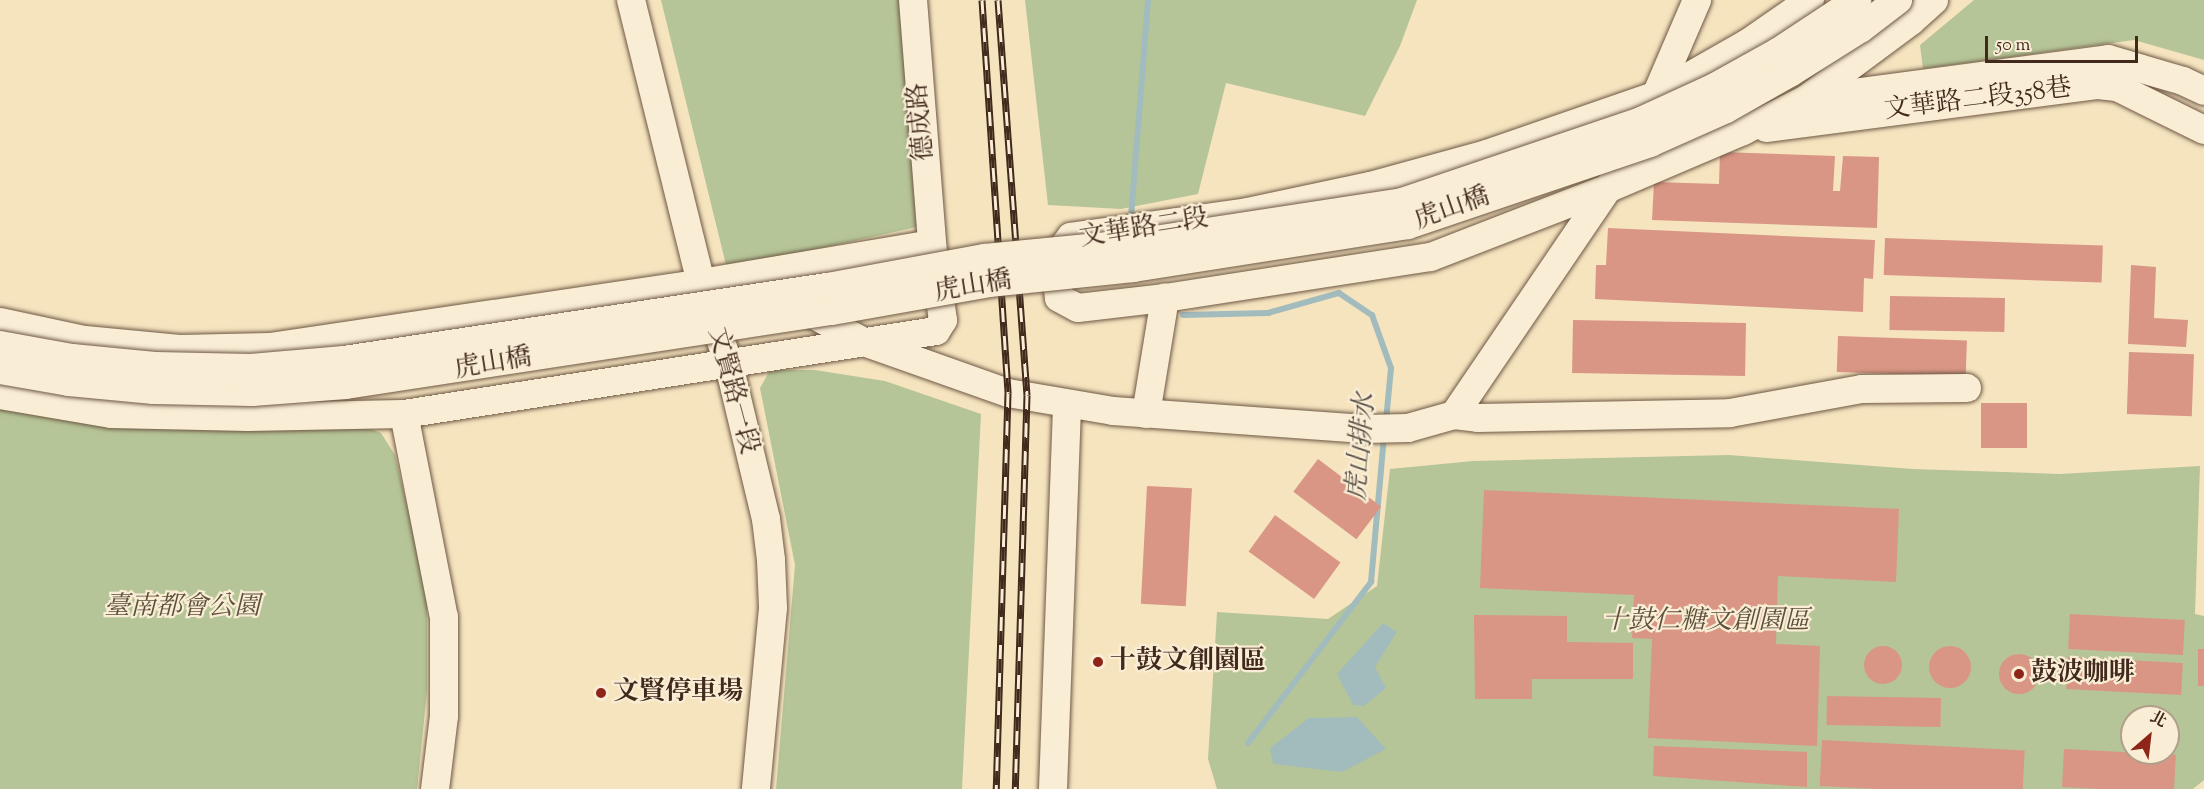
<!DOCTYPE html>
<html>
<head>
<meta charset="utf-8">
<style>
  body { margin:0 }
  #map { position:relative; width:2204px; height:789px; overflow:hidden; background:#f6e4bf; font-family:"Sorts Mill Goudy","Noto Serif TC",serif }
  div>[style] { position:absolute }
  .green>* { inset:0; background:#b6c597 }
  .water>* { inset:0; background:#a2bcbd }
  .stream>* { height:6px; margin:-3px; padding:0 3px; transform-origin:3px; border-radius:3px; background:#a2bcbd }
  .building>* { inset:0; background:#d99684; transform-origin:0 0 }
  .round { border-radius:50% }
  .roads { filter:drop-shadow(0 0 2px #6e5845) drop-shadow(0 0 2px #6e5845) }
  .minor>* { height:28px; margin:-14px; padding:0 14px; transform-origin:14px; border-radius:14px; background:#f9edd5 }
  .rail>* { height:7px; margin-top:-3.5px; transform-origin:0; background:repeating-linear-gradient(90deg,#f9edd5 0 14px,#41291c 0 28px); box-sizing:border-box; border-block:2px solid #41291c }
  .bridges { filter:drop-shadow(0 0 2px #6e5845) drop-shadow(0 0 2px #6e5845) }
  .minor-bridge>* { height:28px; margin:-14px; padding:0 14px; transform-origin:14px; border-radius:14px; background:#f9edd5 }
  .dots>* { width:16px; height:16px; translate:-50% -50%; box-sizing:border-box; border:3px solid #f9edd5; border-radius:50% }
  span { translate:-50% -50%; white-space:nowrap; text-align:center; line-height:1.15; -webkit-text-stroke:4.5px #f9edd5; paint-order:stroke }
  .street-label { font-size:26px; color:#41291c }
  .park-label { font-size:26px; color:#5e503b; font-style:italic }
  .poi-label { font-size:26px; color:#41291c; font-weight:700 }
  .left { translate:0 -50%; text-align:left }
  .water-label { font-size:27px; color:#594e44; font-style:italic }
  .north { position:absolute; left:2120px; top:705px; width:60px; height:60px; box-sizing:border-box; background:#f9edd5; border:2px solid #af9f8b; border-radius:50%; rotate:28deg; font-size:16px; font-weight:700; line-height:24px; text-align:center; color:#41291c }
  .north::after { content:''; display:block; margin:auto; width:21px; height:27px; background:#8f2418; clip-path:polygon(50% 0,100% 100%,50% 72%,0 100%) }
  .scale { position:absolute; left:1985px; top:36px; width:153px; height:27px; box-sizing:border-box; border:3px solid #41291c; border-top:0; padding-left:8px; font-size:18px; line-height:21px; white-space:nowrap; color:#41291c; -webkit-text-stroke:4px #f9edd5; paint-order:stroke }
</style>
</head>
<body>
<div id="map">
  <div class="green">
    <i style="clip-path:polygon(661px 0,900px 0,917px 227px,727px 269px)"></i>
    <i style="clip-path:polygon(1025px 0,1417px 0,1400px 46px,1365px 116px,1226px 83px,1198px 194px,1121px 209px,1048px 205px)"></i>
    <i style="clip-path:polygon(1974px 0,2204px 0,2204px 60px,2134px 40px,1923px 69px,1920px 45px)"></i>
    <i style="clip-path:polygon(770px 370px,815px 370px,885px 381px,981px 414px,962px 789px,776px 789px,795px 565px,760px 388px)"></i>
    <i style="clip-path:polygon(0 404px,351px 421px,381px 433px,395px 455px,427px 591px,427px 692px,417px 789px,0 789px)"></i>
    <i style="clip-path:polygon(evenodd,1729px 455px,1913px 469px,2060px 474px,2200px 466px,2195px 614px,2204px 616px,2204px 780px,2193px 789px,1217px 789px,1208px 759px,1217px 612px,1328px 619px,1377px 586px,1390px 469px,1473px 461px,1729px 455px,2132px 717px,2168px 717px,2168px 753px,2132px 753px,2132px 717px)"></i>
  </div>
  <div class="water">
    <i style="clip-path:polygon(1383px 623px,1397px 632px,1375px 667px,1386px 688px,1364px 706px,1353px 705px,1337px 674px)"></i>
    <i style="clip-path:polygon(1357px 717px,1386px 749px,1342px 772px,1273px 764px,1270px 748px,1309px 718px)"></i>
  </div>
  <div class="stream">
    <i style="left:1131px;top:217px;width:218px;rotate:-85.5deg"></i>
    <i style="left:1183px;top:315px;width:85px;rotate:-1.3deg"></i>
    <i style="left:1268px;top:313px;width:74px;rotate:-15.7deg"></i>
    <i style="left:1339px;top:293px;width:40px;rotate:34deg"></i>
    <i style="left:1372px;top:315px;width:56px;rotate:70.3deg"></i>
    <i style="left:1391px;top:368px;width:53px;rotate:95.4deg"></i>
    <i style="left:1248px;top:743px;width:203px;rotate:-52.6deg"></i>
    <i style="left:1371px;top:582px;width:146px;rotate:-84.9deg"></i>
  </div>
  <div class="building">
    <i style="clip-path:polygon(1720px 152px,1835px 156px,1833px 191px,1840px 191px,1843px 156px,1879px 157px,1877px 228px,1652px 220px,1654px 182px,1719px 184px)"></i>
    <i style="clip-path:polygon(1608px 228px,1875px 240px,1873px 279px,1864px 278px,1863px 312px,1595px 299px,1596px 265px,1606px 265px)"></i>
    <i style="left:1885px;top:238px;width:218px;height:37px;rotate:2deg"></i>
    <i style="clip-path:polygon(2131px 265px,2156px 267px,2154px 318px,2188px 320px,2186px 347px,2128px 344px)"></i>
    <i style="left:1890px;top:296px;width:115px;height:34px;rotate:1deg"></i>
    <i style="left:1573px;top:320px;width:173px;height:53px;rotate:1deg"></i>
    <i style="left:1838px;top:336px;width:129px;height:36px;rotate:2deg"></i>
    <i style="left:2129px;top:352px;width:65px;height:62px;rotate:2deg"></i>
    <i style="left:2027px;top:403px;width:45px;height:46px;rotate:90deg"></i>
    <i style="left:1318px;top:459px;width:79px;height:41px;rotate:37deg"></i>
    <i style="left:1147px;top:486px;width:45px;height:118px;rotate:3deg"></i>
    <i style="clip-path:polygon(1484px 490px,1899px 509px,1896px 582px,1778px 576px,1776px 644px,1820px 646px,1817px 746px,1648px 738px,1652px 639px,1632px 638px,1634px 595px,1480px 588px)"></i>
    <i style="left:1275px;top:515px;width:81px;height:45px;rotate:36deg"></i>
    <i style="left:2070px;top:614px;width:115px;height:35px;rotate:3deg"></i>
    <i style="clip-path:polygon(1474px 615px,1567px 616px,1567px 642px,1633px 643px,1633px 679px,1532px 679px,1532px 699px,1475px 699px)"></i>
    <i class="round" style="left:1929px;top:646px;width:42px;height:42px"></i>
    <i class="round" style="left:1864px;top:646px;width:38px;height:38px"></i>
    <i style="left:2198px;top:649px;width:6px;height:37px"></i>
    <i class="round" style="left:1999px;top:654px;width:40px;height:40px"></i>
    <i style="left:2068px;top:657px;width:115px;height:32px;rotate:3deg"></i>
    <i style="left:1827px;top:696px;width:114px;height:29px;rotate:1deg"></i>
    <i style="left:1822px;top:740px;width:203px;height:46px;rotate:3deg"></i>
    <i style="clip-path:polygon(1654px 746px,1807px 752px,1807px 787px,1653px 776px)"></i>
    <i style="left:2064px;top:749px;width:112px;height:38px;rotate:3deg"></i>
  </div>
  <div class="roads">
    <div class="minor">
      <i style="left:631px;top:0;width:292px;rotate:76.1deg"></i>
      <i style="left:701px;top:283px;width:87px;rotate:71.1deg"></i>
      <i style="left:729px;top:365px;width:158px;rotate:76.5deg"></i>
      <i style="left:766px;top:519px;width:41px;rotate:83deg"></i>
      <i style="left:771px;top:560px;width:48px;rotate:87.6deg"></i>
      <i style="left:773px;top:608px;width:182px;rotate:95.4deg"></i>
      <i style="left:913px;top:0;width:245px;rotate:85.5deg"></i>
      <i style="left:1810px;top:0;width:75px;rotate:145.3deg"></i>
      <i style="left:1748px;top:43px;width:105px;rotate:150.3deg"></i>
      <i style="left:1657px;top:95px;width:180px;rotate:160.9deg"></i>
      <i style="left:1487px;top:154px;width:121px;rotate:164.7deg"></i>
      <i style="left:1370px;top:186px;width:125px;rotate:168deg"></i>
      <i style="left:1248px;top:212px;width:179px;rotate:172deg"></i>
      <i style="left:1071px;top:237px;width:27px;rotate:129deg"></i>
      <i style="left:1054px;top:258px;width:40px;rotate:82.9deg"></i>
      <i style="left:1059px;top:298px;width:21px;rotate:28deg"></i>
      <i style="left:1078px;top:308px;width:88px;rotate:-6.6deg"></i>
      <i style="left:1165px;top:298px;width:269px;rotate:-8.8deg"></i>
      <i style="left:1431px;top:257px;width:191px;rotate:-21.2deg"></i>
      <i style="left:1609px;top:188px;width:146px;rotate:-23deg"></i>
      <i style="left:1743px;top:131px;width:71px;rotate:-26.9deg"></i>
      <i style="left:1806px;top:99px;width:131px;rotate:-36.6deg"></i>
      <i style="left:1911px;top:21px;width:31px;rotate:-42deg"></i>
      <i style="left:1809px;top:99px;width:302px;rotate:-7.6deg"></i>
      <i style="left:2108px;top:59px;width:78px;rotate:16.3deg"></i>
      <i style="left:2183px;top:81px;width:23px;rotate:25deg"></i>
      <i style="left:1654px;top:100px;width:109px;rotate:-66.7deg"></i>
      <i style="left:1766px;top:128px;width:335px;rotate:-7.4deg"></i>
      <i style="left:2098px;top:85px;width:19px;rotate:6deg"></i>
      <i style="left:2117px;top:87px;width:97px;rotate:26.3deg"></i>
      <i style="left:799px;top:307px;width:74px;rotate:28.3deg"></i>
      <i style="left:864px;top:342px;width:153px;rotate:19.5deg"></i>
      <i style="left:1008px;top:393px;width:107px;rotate:9.7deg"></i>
      <i style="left:1113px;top:411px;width:252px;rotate:4.1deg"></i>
      <i style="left:1364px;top:429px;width:44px;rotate:-1.3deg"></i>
      <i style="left:1408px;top:428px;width:48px;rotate:-15.8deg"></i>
      <i style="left:1454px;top:415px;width:279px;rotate:-55.8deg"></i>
      <i style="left:0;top:322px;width:87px;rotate:12deg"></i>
      <i style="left:85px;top:340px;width:95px;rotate:5.4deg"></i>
      <i style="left:180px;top:349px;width:90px;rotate:-1.3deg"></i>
      <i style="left:270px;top:347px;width:436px;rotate:-8.4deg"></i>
      <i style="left:701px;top:283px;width:234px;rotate:-9.6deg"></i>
      <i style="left:932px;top:244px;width:77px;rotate:81.8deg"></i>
      <i style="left:943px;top:320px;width:13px;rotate:122deg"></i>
      <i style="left:936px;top:331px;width:538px;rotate:171.13deg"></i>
      <i style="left:404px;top:414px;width:156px;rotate:178.9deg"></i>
      <i style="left:248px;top:417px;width:137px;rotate:-178.7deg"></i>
      <i style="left:111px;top:414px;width:113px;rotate:-170.3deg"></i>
      <i style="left:404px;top:414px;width:207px;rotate:78.9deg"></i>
      <i style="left:444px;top:617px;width:99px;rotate:90deg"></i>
      <i style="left:444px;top:716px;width:74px;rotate:97deg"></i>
      <i style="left:1146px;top:414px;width:118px;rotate:-80.7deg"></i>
      <i style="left:1454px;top:415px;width:24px;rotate:7deg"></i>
      <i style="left:1478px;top:418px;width:252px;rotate:-1.1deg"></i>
      <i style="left:1730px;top:413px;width:134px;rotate:-10.3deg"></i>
      <i style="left:1862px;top:389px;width:105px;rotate:-0.5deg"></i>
      <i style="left:1053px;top:789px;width:385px;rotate:-87.9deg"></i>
    </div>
  </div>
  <div class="rail">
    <i style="left:982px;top:0;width:394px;rotate:86.2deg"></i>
    <i style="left:1008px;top:393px;width:396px;rotate:91.7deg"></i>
    <i style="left:998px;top:0;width:396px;rotate:85.8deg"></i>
    <i style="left:1027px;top:395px;width:394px;rotate:91.7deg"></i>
  </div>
  <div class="bridges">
    <div class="minor-bridge">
      <i style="left:0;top:345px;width:73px;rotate:10.2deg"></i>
      <i style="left:72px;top:358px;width:83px;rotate:5.5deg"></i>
      <i style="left:155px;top:366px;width:96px;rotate:1.2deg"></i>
      <i style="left:251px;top:368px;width:93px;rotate:-4.9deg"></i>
      <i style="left:344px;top:360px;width:489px;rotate:-8.6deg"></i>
      <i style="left:828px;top:287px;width:160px;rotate:-10.5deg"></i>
      <i style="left:985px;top:258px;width:145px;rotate:-5.6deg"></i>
      <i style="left:1129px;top:244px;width:276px;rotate:-8.7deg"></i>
      <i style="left:1402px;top:202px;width:252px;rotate:-18.7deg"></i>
      <i style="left:1641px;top:121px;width:81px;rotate:-24.7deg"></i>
      <i style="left:1715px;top:87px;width:72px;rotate:-29.1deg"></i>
      <i style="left:1778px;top:52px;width:95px;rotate:-33.4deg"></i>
      <i style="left:0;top:370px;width:70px;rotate:9.9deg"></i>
      <i style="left:69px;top:382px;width:85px;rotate:5.4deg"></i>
      <i style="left:154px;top:390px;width:98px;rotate:1.2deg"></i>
      <i style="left:252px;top:392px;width:94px;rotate:-4.3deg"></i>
      <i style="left:346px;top:385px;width:492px;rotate:-8.7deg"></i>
      <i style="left:832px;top:311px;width:159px;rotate:-10.1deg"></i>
      <i style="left:989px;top:283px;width:145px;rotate:-5.9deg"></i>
      <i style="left:1133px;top:268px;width:278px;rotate:-8.9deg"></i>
      <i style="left:1408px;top:225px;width:256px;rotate:-18.7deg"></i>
      <i style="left:1650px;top:143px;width:83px;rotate:-24.1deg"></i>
      <i style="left:1726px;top:109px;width:73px;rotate:-29.4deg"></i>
      <i style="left:1790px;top:73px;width:83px;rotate:-32.2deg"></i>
      <i style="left:1860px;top:29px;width:48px;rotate:-37.3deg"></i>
    </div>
  </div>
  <div class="dots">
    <i style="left:1098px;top:662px;background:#8f2418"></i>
    <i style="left:2019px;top:674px;background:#8f2418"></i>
    <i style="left:601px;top:693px;background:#8f2418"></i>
  </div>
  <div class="street-label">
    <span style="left:1978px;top:100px;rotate:-7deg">文華路二段358巷</span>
    <span style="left:922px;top:122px;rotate:-95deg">德成路</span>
    <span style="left:1452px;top:209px;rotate:-19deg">虎山橋</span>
    <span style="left:1144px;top:229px;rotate:-9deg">文華路二段</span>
    <span style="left:973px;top:287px;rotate:-9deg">虎山橋</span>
    <span style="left:493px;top:364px;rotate:-9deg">虎山橋</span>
    <span style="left:732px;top:391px;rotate:75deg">文賢路一段</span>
  </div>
  <div class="park-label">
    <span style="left:182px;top:608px">臺南都會公園</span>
    <span style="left:1706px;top:622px">十鼓仁糖文創園區</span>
  </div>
  <div class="poi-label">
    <span class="left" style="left:1110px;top:662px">十鼓文創園區</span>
    <span class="left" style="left:2031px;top:674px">鼓波咖啡</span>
    <span class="left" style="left:613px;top:693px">文賢停車場</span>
  </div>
  <div class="water-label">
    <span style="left:1362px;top:447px;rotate:-85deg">虎山排水</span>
  </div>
  <div class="north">北</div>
  <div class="scale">50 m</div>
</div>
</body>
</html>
